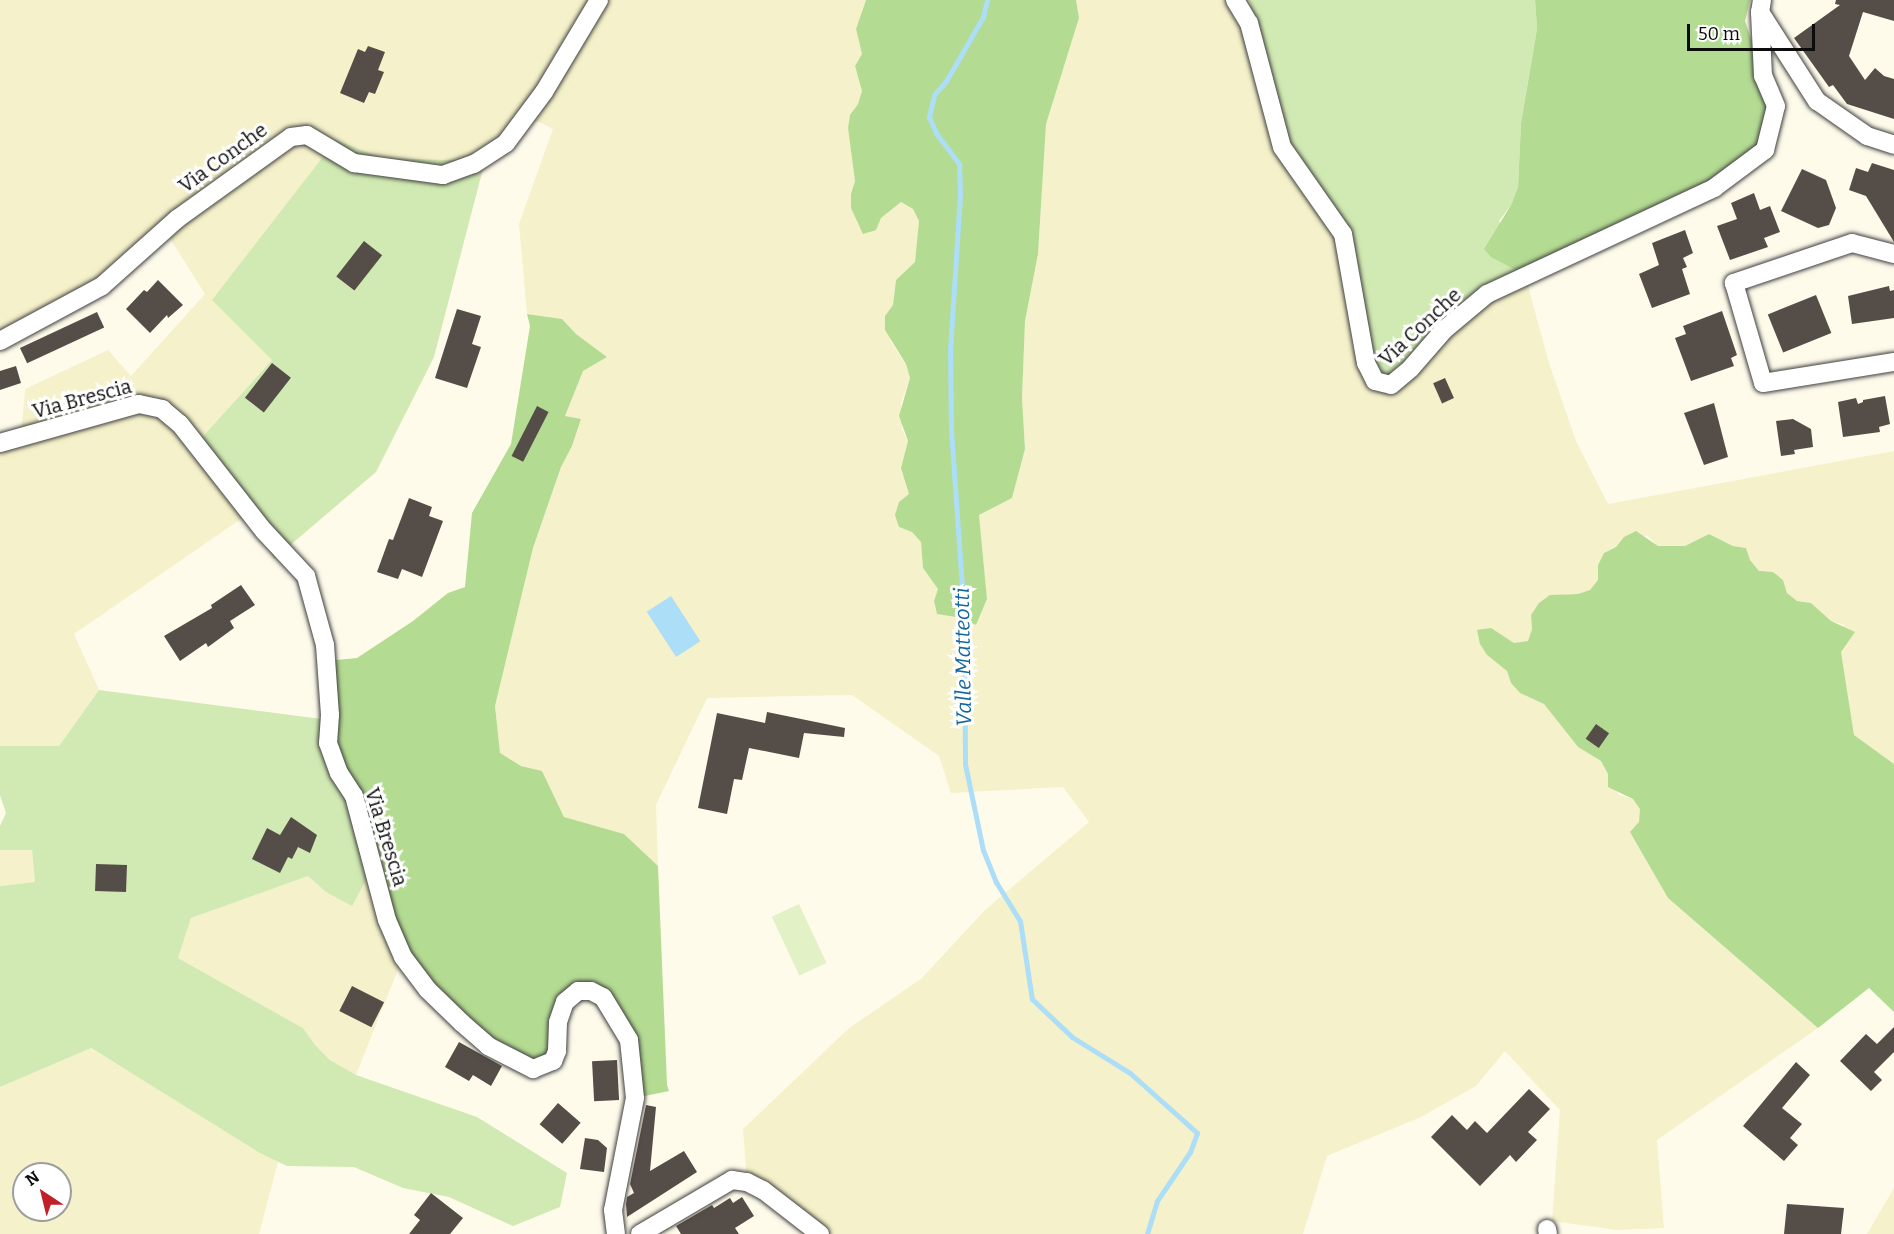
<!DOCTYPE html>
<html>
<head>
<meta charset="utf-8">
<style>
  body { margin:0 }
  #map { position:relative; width:1894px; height:1234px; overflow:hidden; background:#fffbeb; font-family:Bitter,serif }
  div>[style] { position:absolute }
  .farmland>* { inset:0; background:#f5f1ca }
  .green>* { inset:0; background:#d1eab3 }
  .forest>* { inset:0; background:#b4db92 }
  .pitch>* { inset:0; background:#e3f1c6; transform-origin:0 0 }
  .water>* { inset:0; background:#addef8; transform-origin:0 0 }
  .stream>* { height:5px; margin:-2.5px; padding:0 2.5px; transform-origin:2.5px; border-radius:2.5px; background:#addef8 }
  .building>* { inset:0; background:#554d48; transform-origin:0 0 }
  .roads { filter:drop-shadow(0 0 2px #3f3f3f) drop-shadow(0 0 2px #3f3f3f) }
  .minor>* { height:18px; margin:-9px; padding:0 9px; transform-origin:9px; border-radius:9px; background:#fff }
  span { translate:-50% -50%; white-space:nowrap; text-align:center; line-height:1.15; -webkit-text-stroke:6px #fff; paint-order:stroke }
  .street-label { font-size:20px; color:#0c0c0c }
  .water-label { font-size:21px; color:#1265a1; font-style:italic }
  .north { position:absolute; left:12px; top:1162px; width:60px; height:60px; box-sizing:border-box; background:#fff; border:2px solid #9e9e9e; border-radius:50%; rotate:325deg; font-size:16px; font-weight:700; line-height:24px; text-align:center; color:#0c0c0c }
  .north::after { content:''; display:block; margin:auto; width:21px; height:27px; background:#c0202a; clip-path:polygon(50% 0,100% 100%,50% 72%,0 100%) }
  .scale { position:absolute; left:1687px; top:24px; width:128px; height:27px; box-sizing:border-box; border:3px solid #0c0c0c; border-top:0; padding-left:8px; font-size:18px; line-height:21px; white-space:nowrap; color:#0c0c0c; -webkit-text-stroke:4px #fff; paint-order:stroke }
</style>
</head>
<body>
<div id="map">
  <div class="farmland">
    <i style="clip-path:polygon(0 0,866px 0,856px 29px,862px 54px,855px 66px,862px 91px,858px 104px,850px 115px,848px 127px,855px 181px,851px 194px,876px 230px,881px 218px,901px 202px,913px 209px,919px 221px,915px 262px,896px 280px,893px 305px,885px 316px,891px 342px,906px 364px,910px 378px,901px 403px,902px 430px,908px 441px,901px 468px,910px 494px,899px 502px,899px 527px,912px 532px,921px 542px,923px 568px,938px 589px,934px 601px,937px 614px,962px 618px,976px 625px,987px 599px,979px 515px,1012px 498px,1025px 449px,1022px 398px,1025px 321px,1038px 254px,1046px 124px,1079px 18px,1076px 0,1249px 0,1290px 142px,1460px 327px,1525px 275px,1549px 363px,1576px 441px,1608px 504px,1894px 451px,1894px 764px,1854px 735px,1841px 652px,1844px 625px,1831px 621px,1811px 603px,1797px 601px,1787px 593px,1783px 580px,1773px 572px,1760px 572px,1750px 560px,1746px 548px,1733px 546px,1709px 534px,1685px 546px,1658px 546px,1648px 536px,1624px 537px,1616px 547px,1604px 553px,1598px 565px,1598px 580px,1590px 590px,1578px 594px,1564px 594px,1531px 615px,1532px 629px,1528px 641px,1514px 643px,1503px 637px,1487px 655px,1507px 671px,1511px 683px,1520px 693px,1544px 704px,1578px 747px,1601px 761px,1619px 795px,1633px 799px,1641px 809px,1639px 822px,1668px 898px,1818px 1028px,1657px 1140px,1664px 1228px,1617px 1230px,1552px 1221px,1560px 1110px,1505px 1051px,1476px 1086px,1421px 1117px,1327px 1156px,1303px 1234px,820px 1234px,747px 1182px,743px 1129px,848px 1029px,922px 978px,985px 910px,1089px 822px,1063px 787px,951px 793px,939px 756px,852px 695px,707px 698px,656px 805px,658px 866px,624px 834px,564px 817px,542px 771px,521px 766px,500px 754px,495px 706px,533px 548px,561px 467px,572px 446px,581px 420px,565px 416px,583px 371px,607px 357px,576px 334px,562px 319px,527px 314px,519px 224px,553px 129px,537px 121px,485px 161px,381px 158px,272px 360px,196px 444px,251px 512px,74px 634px,99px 690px,59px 746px,0 746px,0 440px,21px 435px,25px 389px,108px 350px,131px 376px,205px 294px,164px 229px,130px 273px,0 340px)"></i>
    <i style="clip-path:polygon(0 850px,32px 850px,35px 882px,0 886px)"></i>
    <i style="clip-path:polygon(372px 869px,403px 957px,356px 1075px,330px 1060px,315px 1045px,303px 1028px,178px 958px,191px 918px,308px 876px,319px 886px)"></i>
    <i style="clip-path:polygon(evenodd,90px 1048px,278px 1162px,259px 1234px,0 1234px,0 1087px,90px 1048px,24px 1174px,60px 1174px,60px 1210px,24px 1210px,24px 1174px)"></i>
    <i style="clip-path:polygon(1894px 1188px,1894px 1234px,1867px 1234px)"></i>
  </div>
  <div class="green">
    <i style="clip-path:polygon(1249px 0,1535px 0,1537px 29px,1521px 123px,1518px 187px,1511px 205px,1499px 221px,1525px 275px,1396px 376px,1375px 371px,1345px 249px,1290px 142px)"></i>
    <i style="clip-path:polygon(336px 140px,381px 158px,485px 161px,434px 357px,376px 472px,274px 559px,250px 512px,196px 444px,272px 360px,212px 300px)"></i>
    <i style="clip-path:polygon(99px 690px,329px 720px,372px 869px,352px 906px,326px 892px,308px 876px,191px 918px,178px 958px,303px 1028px,315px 1045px,330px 1060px,356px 1075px,477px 1117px,567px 1173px,560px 1207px,513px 1226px,449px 1197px,403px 1188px,354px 1167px,287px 1166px,260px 1153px,91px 1048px,0 1087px,0 886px,35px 882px,32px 850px,0 850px,0 826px,6px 813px,0 795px,0 746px,59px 746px)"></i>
  </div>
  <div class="forest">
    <i style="clip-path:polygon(866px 0,1076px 0,1079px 18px,1046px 124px,1038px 254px,1025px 321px,1022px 398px,1025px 449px,1012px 498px,979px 515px,987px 599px,976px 625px,962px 618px,937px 614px,934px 601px,938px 589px,923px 568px,921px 542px,912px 532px,899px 527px,895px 515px,899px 502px,909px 494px,901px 468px,908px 441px,899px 416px,910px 378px,906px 364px,885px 330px,885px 316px,893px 305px,896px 280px,915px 262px,919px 221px,913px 209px,901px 202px,881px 218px,876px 230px,863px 234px,851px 208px,851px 194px,855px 181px,848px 128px,850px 115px,858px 104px,862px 91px,855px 66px,862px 54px,856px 29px)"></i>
    <i style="clip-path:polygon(1535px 0,1750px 0,1745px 21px,1772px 101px,1764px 158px,1525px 275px,1491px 257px,1484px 249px,1511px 205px,1518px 187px,1521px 123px,1537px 29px)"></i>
    <i style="clip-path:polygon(527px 314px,562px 319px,576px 334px,607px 357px,583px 371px,565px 416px,581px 419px,572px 446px,561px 467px,533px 548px,495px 706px,500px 753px,521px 766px,542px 771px,564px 817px,624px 834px,658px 866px,667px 1085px,669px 1091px,635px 1098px,616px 1016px,578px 991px,543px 1067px,488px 1046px,403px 957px,329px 720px,325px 661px,357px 658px,413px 621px,448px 593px,465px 587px,472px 513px,511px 444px,530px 326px)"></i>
    <i style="clip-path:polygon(1636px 531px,1658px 546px,1685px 546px,1709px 534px,1733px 546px,1746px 548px,1750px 560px,1759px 571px,1773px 572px,1783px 580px,1787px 593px,1797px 601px,1811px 603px,1831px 621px,1855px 632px,1841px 652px,1854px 735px,1894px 764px,1894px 1012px,1869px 988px,1818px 1028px,1668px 898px,1630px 832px,1639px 822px,1640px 809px,1633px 799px,1608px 787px,1608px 774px,1601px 761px,1578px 747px,1544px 704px,1520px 693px,1511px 683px,1507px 671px,1487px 655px,1480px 644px,1477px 630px,1491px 628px,1514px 643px,1528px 641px,1532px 629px,1531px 615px,1539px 603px,1550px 595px,1578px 594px,1590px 590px,1598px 580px,1598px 565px,1604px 553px,1616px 547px,1624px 537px)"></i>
  </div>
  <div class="pitch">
    <i style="left:799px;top:904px;width:65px;height:30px;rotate:65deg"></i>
  </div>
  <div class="water">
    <i style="left:671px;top:596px;width:54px;height:29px;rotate:57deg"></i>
  </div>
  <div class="stream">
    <i style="left:987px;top:0;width:17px;rotate:103deg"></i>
    <i style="left:983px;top:17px;width:74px;rotate:120deg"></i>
    <i style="left:946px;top:81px;width:18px;rotate:131deg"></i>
    <i style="left:934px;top:95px;width:23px;rotate:103deg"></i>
    <i style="left:929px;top:117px;width:17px;rotate:66deg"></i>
    <i style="left:936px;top:133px;width:39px;rotate:53deg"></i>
    <i style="left:959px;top:164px;width:31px;rotate:88deg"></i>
    <i style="left:960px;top:195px;width:154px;rotate:93.7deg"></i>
    <i style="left:950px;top:349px;width:81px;rotate:89.3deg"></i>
    <i style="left:951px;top:430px;width:184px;rotate:86deg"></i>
    <i style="left:964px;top:614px;width:150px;rotate:89.6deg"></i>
    <i style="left:965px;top:764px;width:88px;rotate:78.2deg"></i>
    <i style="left:983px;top:850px;width:35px;rotate:68deg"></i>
    <i style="left:996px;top:882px;width:46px;rotate:58.4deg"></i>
    <i style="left:1020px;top:921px;width:79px;rotate:81.3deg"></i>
    <i style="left:1032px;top:999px;width:55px;rotate:43.5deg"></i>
    <i style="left:1072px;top:1037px;width:68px;rotate:31.8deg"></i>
    <i style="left:1130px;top:1073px;width:90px;rotate:41.8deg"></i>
    <i style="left:1197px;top:1133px;width:20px;rotate:110deg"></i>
    <i style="left:1190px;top:1152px;width:59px;rotate:124deg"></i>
    <i style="left:1157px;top:1201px;width:34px;rotate:107deg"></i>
  </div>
  <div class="building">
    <i style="clip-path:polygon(1836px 0,1894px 0,1894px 21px,1863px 12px,1849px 56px,1865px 80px,1875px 68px,1884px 76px,1894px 79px,1894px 119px,1847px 104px,1833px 85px,1829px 87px,1794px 38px,1840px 5px,1835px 4px)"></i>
    <i style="clip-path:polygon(368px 46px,385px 52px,378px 70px,384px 72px,375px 94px,369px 92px,364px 103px,340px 93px,358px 49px,365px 52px)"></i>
    <i style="clip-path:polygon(1872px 163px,1894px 170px,1894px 242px,1866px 196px,1849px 190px,1856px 168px,1868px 172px)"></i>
    <i style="clip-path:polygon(1802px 169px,1826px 180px,1836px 208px,1829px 225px,1818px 228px,1781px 211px)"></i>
    <i style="clip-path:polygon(1754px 193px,1760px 210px,1770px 206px,1780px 232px,1764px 238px,1768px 247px,1730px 260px,1717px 226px,1737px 219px,1731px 203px)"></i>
    <i style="clip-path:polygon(1685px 230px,1693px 253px,1683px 258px,1687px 267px,1682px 269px,1690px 294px,1652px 308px,1639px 274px,1659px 265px,1652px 243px)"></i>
    <i style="left:364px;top:241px;width:23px;height:45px;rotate:38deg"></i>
    <i style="clip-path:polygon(158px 280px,183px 305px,168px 318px,167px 315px,150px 333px,126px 309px,144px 290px,147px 292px)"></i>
    <i style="clip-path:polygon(1889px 286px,1890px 291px,1894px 290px,1894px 318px,1852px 324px,1848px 296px)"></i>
    <i style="left:1816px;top:295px;width:41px;height:52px;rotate:68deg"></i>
    <i style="clip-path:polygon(457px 309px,481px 316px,472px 344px,481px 347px,467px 388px,435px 378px)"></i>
    <i style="clip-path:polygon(1722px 311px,1737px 355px,1731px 358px,1734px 366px,1691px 381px,1675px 338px,1686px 334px,1683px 326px)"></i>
    <i style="left:97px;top:312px;width:17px;height:85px;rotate:65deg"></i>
    <i style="left:272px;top:363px;width:24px;height:44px;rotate:38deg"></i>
    <i style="clip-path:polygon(16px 366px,21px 383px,0 390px,0 371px)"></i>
    <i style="left:1445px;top:378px;width:22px;height:13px;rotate:66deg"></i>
    <i style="clip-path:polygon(1885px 396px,1890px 424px,1879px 427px,1880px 432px,1843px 437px,1838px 402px,1856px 398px,1858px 404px,1863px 402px,1863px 400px)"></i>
    <i style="clip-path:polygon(1714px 403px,1728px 457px,1704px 465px,1684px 413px)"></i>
    <i style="left:537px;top:406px;width:13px;height:56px;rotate:27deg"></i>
    <i style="clip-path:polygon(1793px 419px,1811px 429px,1813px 447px,1794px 450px,1795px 454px,1781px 456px,1776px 421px)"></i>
    <i style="clip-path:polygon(409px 498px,432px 507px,429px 516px,443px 521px,422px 577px,402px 569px,398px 579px,377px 572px,389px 539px,393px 540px)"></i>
    <i style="clip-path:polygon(241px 585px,255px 605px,230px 621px,234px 628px,208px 647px,206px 643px,180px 661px,164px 636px,212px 608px,211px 605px)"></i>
    <i style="clip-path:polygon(767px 712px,845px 728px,844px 737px,804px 733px,799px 758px,749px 748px,742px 780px,734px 779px,727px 814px,698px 808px,717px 713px,765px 723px)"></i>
    <i style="left:1596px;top:724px;width:16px;height:18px;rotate:35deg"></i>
    <i style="clip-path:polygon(291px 817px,317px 835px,310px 853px,298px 847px,292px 859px,288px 857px,280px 873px,252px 859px,267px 828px,280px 835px)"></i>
    <i style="left:96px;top:864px;width:31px;height:27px;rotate:2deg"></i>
    <i style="left:352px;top:986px;width:36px;height:28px;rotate:27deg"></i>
    <i style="clip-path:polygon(1894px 1027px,1894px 1052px,1874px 1072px,1882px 1080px,1871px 1091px,1840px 1061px,1866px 1034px,1877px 1044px)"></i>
    <i style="clip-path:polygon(459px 1042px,502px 1066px,491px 1086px,473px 1075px,469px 1081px,445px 1067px)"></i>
    <i style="left:617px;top:1060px;width:40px;height:25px;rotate:87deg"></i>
    <i style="clip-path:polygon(1796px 1062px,1810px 1075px,1782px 1108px,1802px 1124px,1790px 1138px,1798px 1145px,1784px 1161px,1743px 1126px)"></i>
    <i style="clip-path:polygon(1529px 1089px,1550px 1109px,1528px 1132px,1537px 1140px,1516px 1162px,1510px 1155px,1480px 1186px,1431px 1137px,1452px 1115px,1467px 1130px,1475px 1121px,1487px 1133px)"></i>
    <i style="left:558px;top:1103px;width:30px;height:28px;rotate:41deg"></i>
    <i style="clip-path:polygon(646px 1105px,656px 1107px,650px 1171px,684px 1151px,697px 1172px,627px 1217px,626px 1204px,627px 1197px,634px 1193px,630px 1184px)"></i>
    <i style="clip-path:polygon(585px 1138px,598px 1140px,607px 1148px,604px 1172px,580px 1169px)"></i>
    <i style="clip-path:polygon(431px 1193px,463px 1218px,450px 1234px,409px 1234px,420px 1220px,414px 1215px)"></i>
    <i style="clip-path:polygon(742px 1197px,754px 1216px,735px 1228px,739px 1234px,681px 1234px,676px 1226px,712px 1205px,714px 1208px,730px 1198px,733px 1203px)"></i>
    <i style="clip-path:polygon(1787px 1204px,1844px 1208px,1841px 1234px,1784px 1234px)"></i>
  </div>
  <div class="roads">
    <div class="minor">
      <i style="left:1235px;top:0;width:27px;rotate:59deg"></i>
      <i style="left:1249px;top:23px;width:128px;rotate:75.1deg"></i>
      <i style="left:1282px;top:147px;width:106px;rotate:55deg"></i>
      <i style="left:1343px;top:234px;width:131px;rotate:79.9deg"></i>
      <i style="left:1366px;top:363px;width:20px;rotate:63deg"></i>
      <i style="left:1375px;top:381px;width:16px;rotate:14deg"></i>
      <i style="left:1391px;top:385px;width:26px;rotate:-40deg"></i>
      <i style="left:1411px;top:368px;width:50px;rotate:-49deg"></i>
      <i style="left:1444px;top:330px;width:56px;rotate:-39.9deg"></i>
      <i style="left:1487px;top:294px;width:251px;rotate:-25deg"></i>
      <i style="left:1714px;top:188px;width:64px;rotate:-36.7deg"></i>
      <i style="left:1765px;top:150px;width:45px;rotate:-76deg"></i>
      <i style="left:1776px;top:106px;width:33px;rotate:-113deg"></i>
      <i style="left:1763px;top:76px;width:64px;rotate:-92.7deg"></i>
      <i style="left:1762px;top:0;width:12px;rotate:99deg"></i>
      <i style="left:1760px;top:12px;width:106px;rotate:57.4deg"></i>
      <i style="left:1817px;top:101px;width:61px;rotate:35deg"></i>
      <i style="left:1867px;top:136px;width:28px;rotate:18deg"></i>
      <i style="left:1894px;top:254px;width:43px;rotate:-165.3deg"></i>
      <i style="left:1852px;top:243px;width:125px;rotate:161.3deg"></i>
      <i style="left:1734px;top:283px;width:104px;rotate:73.8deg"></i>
      <i style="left:1763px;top:383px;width:133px;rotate:-9.1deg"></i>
      <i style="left:0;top:341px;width:116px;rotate:-28.3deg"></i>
      <i style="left:102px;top:286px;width:101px;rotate:-41.8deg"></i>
      <i style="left:177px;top:219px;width:140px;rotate:-35.7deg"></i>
      <i style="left:291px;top:137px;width:16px;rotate:-7deg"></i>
      <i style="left:307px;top:135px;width:55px;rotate:30.8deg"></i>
      <i style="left:354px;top:163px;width:90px;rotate:7.7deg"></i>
      <i style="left:443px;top:175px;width:33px;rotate:-20deg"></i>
      <i style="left:474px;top:164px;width:38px;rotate:-33deg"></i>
      <i style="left:506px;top:143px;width:64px;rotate:-53.3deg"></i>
      <i style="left:544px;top:92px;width:107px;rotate:-59.1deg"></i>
      <i style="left:0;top:443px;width:144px;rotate:-15.7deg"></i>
      <i style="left:139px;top:404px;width:24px;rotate:12deg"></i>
      <i style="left:162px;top:409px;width:23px;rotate:40deg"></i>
      <i style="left:180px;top:424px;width:136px;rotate:51.9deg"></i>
      <i style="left:264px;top:531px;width:62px;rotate:47deg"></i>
      <i style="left:306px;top:576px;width:72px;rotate:74.6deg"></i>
      <i style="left:325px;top:645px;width:70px;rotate:85.9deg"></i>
      <i style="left:330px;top:715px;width:28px;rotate:94deg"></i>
      <i style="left:328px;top:743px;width:32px;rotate:70deg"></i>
      <i style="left:339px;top:773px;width:27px;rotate:57deg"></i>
      <i style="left:354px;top:796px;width:128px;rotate:75.1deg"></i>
      <i style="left:387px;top:920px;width:40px;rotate:66.6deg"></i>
      <i style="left:403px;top:957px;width:41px;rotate:52.9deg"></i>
      <i style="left:428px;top:990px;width:47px;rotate:44.1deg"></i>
      <i style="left:462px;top:1023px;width:35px;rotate:41deg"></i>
      <i style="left:488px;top:1046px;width:51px;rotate:27.1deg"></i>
      <i style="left:533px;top:1069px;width:22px;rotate:-22deg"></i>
      <i style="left:553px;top:1061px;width:11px;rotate:-68deg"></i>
      <i style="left:557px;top:1051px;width:29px;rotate:-88deg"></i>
      <i style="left:558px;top:1022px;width:21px;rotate:-71deg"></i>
      <i style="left:565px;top:1002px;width:17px;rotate:-40deg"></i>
      <i style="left:578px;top:991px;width:13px"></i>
      <i style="left:591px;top:991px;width:13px;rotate:27deg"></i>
      <i style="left:603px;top:997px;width:50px;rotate:58.8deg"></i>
      <i style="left:629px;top:1040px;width:58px;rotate:84.1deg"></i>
      <i style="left:635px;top:1098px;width:114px;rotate:101.1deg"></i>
      <i style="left:613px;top:1210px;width:24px;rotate:83deg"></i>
      <i style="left:1547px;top:1229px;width:5px;rotate:79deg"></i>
      <i style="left:640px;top:1234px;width:107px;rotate:-30.4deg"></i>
      <i style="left:732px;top:1180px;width:15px;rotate:8deg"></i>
      <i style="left:747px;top:1182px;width:18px;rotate:27deg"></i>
      <i style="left:763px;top:1190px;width:72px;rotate:37.7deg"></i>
    </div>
  </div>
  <div class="street-label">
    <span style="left:223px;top:158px;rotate:-36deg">Via Conche</span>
    <span style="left:1420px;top:327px;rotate:-43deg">Via Conche</span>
    <span style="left:82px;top:399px;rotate:-15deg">Via Brescia</span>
    <span style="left:386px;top:837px;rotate:73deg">Via Brescia</span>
  </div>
  <div class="water-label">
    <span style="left:963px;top:657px;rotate:-91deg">Valle Matteotti</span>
  </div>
  <div class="north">N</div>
  <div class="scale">50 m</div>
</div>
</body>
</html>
